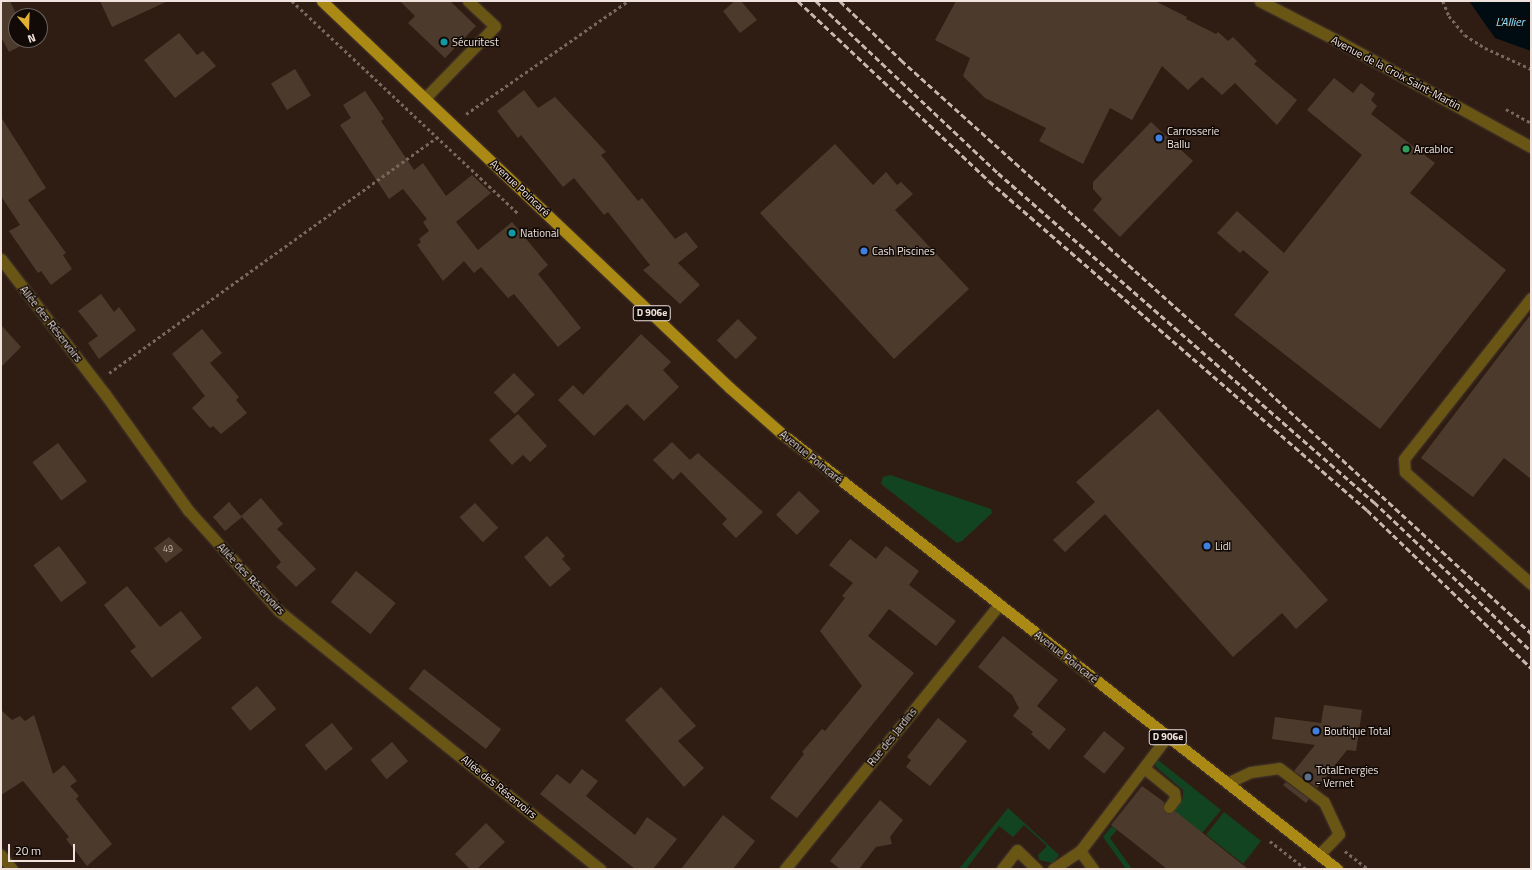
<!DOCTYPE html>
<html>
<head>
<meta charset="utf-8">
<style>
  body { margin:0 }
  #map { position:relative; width:1532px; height:870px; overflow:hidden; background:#2f1d13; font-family:"Titillium Web",sans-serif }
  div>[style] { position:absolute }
  .green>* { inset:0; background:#134421; transform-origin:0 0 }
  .water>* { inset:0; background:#000c11 }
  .building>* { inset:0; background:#4c3b2d; transform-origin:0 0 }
  .path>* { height:2.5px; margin-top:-1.25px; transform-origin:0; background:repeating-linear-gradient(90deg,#77675e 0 3px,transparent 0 6px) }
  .roads { filter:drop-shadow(0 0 1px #4a392f) drop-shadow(0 0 1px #4a392f) }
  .service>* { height:11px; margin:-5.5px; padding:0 5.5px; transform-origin:5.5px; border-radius:5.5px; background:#695615 }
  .minor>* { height:11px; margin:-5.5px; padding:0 5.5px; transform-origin:5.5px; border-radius:5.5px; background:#695615 }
  .tertiary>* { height:11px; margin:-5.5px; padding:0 5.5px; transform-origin:5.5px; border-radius:5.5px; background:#695615 }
  .primary>* { height:11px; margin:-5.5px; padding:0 5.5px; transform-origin:5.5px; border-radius:5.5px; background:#aa8a14 }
  .rail>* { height:3px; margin-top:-1.5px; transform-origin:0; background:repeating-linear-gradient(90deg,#c6b8b1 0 6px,transparent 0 9px) }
  .dots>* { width:11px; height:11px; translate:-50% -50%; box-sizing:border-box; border:2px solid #120a06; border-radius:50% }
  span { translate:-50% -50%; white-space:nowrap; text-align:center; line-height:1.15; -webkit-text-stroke:3px #120a06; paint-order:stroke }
  .number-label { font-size:9px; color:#c7b9b1 }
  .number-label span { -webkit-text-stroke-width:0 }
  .shield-label span { padding:1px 3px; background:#120a06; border:1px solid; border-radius:3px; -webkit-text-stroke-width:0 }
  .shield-label { font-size:10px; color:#f0e3dd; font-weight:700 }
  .poi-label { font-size:11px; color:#f0e3dd }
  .left { translate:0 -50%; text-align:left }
  .street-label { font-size:11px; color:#f0e3dd }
  .water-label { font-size:12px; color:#89e2ff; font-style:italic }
  .frame { position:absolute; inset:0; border:2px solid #f0e3dd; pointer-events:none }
  .north { position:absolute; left:8px; top:8px; width:40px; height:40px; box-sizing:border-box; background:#120a06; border:1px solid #6b615c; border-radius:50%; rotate:161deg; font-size:11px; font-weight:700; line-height:16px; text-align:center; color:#f0e3dd }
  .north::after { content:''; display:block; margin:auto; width:14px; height:18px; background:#e1af34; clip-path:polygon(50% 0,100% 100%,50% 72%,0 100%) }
  .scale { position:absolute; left:8px; top:844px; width:67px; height:18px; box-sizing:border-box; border:2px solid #f0e3dd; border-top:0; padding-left:5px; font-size:12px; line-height:14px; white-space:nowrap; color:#f0e3dd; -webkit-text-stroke:3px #120a06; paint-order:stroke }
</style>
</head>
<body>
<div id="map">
  <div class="green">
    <i style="clip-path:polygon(890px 475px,991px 509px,992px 513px,962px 541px,957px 543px,881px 484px,883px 477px)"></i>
    <i style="clip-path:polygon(1158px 760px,1221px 810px,1202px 833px,1174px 811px,1183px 798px,1183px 790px,1156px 767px,1155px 763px)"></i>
    <i style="clip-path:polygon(1008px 808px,1059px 855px,1053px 863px,1039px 860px,1038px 855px,1047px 846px,1024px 825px,1013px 837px,999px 826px,966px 869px,959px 869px)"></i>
    <i style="left:1224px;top:812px;width:47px;height:29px;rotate:38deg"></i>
    <i style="clip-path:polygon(1112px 826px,1117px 830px,1110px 838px,1132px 869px,1126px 869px,1103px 837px)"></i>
  </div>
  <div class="water">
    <i style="clip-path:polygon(1469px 1px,1531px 1px,1531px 51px,1495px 38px)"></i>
  </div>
  <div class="building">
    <i style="clip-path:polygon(1px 1px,10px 1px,17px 16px,16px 40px,30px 41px,9px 52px,1px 37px)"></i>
    <i style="clip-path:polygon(100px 1px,168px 1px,112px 27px)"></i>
    <i style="clip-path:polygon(400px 1px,450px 1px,476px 26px,445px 58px,408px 23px,415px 16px)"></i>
    <i style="clip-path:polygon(735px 1px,741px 1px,757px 20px,740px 33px,723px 11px)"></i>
    <i style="clip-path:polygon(956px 1px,1155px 1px,1187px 17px,1186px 19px,1216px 34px,1218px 32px,1228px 41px,1233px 37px,1257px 61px,1254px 64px,1297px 100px,1277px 125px,1235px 83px,1222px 95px,1202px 77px,1188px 90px,1162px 66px,1132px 120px,1110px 108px,1083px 164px,1039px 141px,1046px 128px,985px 98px,963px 76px,970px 58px,935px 40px)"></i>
    <i style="clip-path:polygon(179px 33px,197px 55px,203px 51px,216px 66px,175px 98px,144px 60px)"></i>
    <i style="left:295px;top:69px;width:31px;height:28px;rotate:59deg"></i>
    <i style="clip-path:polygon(1334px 78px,1353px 93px,1361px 83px,1375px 94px,1371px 100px,1377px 106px,1371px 114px,1435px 163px,1410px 193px,1506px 270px,1380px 429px,1234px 315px,1269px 272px,1243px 250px,1240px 253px,1217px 233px,1237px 211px,1284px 253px,1362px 155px,1307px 110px)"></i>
    <i style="clip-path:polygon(524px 90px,538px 108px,555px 97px,606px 152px,601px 155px,638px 201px,642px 198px,675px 239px,686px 232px,698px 247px,678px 263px,700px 285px,680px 304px,643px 270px,650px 265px,608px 212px,604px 215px,574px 178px,563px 187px,521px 135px,518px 138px,497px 111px)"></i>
    <i style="clip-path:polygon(365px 91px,384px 119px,381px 121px,414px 170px,423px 163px,446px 196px,472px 175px,491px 193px,456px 222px,478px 250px,512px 222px,548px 265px,538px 274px,581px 328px,558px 347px,514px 294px,508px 298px,481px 267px,474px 273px,464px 261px,443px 281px,417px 245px,421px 242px,419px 239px,429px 231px,423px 222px,427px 219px,403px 189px,389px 199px,340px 125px,351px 118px,343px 105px)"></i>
    <i style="clip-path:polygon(1px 117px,46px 188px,28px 200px,66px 253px,63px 255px,72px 269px,51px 285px,41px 271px,38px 273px,9px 231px,20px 225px,1px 196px)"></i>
    <i style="clip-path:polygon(1151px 122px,1193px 161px,1120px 237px,1093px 210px,1102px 199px,1093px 189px,1093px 182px)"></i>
    <i style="clip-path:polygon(835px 144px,873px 185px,886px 172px,897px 185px,901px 182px,913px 194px,895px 210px,969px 289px,894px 359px,760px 213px)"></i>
    <i style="clip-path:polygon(101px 294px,114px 312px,119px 307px,136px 330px,99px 359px,88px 343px,98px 336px,78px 311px)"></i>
    <i style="clip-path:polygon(1531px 314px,1531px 479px,1504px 458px,1473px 497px,1421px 458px)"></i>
    <i style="left:738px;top:319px;width:27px;height:30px;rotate:45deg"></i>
    <i style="clip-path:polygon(1px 325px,21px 347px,1px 367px)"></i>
    <i style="clip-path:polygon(202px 329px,222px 353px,210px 363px,239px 397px,236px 400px,247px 413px,221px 434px,213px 426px,210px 428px,192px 408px,205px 396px,172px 354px)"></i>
    <i style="clip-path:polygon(641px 334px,671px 362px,663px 370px,679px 387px,644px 421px,627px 404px,594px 436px,558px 400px,573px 385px,583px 395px)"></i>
    <i style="left:514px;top:373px;width:30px;height:28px;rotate:46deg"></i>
    <i style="clip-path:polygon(1158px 409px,1328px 600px,1296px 629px,1282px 613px,1233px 657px,1105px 514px,1065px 552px,1053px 540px,1095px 502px,1076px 482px)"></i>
    <i style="clip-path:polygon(518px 414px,547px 446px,530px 462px,523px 455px,512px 465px,489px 440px)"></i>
    <i style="clip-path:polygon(672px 442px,690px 460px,698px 453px,763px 512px,736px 538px,722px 524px,727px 519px,681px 472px,673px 480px,653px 460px)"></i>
    <i style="left:58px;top:443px;width:48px;height:32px;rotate:53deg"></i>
    <i style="left:799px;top:491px;width:29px;height:33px;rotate:44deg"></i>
    <i style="clip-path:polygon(261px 498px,283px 524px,277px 529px,316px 569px,296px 587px,276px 567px,281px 562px,242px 517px,225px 531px,213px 517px,229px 502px,241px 516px)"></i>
    <i style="left:475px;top:503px;width:34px;height:21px;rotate:47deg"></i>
    <i style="clip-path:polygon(547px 536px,565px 556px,562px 559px,571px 569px,550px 587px,524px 557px)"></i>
    <i style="clip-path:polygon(169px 537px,183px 550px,166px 563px,154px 548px)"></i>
    <i style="clip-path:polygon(850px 539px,876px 559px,886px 546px,919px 571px,909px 585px,956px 621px,936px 646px,889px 609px,868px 636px,914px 673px,797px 818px,770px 798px,804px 754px,802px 752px,822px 729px,825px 731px,862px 686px,820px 631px,845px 598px,842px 596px,853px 583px,829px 565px)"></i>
    <i style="left:59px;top:546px;width:46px;height:32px;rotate:53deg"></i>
    <i style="left:356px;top:571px;width:51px;height:40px;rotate:39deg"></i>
    <i style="clip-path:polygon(127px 586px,160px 627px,181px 611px,202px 638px,152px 678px,130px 651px,136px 647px,104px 605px)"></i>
    <i style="clip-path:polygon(1003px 636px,1058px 680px,1037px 706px,1066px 729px,1049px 750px,1031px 734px,1033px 732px,1013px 716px,1019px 708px,1012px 695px,978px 667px)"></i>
    <i style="left:424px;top:669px;width:98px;height:25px;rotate:38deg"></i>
    <i style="left:257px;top:686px;width:30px;height:34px;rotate:50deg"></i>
    <i style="clip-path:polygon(661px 687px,696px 726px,678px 741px,704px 768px,684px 787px,625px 720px)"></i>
    <i style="clip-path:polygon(1324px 705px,1362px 710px,1356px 751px,1347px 750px,1317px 788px,1294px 771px,1315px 745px,1272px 739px,1275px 717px,1321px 723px)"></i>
    <i style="clip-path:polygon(1px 710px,12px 720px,20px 716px,25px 721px,34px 715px,53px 774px,64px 765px,77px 781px,70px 786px,79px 796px,76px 799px,112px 844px,87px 866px,66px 839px,69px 837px,23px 781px,1px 795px)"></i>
    <i style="clip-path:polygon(938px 718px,967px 741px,930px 786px,906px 767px,911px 760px,907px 757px)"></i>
    <i style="left:332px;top:723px;width:33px;height:35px;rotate:51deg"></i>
    <i style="left:1104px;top:731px;width:27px;height:33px;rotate:39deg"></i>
    <i style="left:392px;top:742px;width:25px;height:28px;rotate:50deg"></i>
    <i style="clip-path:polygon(582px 769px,598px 781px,586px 796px,635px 835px,647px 817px,677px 839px,653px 869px,635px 869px,540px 794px,557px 774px,570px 784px)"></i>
    <i style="clip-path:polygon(1286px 782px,1309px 799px,1306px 803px,1283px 785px)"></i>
    <i style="clip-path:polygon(1142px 786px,1164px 802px,1165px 812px,1169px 814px,1175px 811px,1248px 869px,1167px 869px,1111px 825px)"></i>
    <i style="clip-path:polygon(880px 800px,903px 820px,890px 837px,892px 844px,876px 847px,859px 869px,840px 869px,830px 861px)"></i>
    <i style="clip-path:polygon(723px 815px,755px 841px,733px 869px,681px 869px)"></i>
    <i style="clip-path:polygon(486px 823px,505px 842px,477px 869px,470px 869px,455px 854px)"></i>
  </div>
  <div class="path">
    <i style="left:292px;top:1px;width:311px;rotate:43.2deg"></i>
    <i style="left:1443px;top:1px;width:16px;rotate:68deg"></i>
    <i style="left:1449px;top:16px;width:25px;rotate:50deg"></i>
    <i style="left:1465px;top:35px;width:24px;rotate:33deg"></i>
    <i style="left:1485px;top:48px;width:51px;rotate:24.5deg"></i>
    <i style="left:1506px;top:109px;width:29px;rotate:29deg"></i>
    <i style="left:466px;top:114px;width:198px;rotate:-34.9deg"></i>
    <i style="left:109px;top:373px;width:405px;rotate:-35.7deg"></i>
    <i style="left:1270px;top:841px;width:46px;rotate:37.9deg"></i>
    <i style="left:1345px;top:851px;width:29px;rotate:38deg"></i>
  </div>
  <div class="roads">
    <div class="service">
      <i style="left:425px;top:98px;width:100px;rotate:-45.8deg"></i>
      <i style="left:495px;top:26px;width:37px;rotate:-137deg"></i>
      <i style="left:1531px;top:298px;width:205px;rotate:128.3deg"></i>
      <i style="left:1404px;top:459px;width:13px;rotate:86deg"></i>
      <i style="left:1405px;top:472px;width:169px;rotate:41.6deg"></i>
      <i style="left:1144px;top:768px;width:38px;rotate:39deg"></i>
      <i style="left:1174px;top:792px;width:7px;rotate:82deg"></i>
      <i style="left:1175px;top:799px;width:10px;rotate:127deg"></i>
      <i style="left:1227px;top:783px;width:26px;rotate:-25deg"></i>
      <i style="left:1251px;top:772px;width:28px;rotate:-8deg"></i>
      <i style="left:1279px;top:768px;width:56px;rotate:37.1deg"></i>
      <i style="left:1324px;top:802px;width:35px;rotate:65deg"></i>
      <i style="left:1339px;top:834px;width:29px;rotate:134deg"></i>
      <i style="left:1080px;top:851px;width:22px;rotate:54deg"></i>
      <i style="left:1002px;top:869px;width:24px;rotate:-52deg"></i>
      <i style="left:1017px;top:850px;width:28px;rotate:44deg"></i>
      <i style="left:1053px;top:869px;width:32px;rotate:-34deg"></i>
      <i style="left:1080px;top:851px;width:143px;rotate:-52.7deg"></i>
    </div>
    <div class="minor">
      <i style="left:1px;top:259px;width:170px;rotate:52.4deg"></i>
      <i style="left:105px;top:394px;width:143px;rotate:54.4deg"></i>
      <i style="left:188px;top:510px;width:136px;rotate:48deg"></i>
      <i style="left:279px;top:611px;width:412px;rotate:38.8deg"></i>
      <i style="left:1px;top:855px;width:18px;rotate:52deg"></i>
      <i style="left:785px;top:869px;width:340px;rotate:-51deg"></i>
    </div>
    <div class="tertiary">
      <i style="left:1260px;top:1px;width:90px;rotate:27.1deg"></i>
      <i style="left:1340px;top:42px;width:218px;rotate:28.8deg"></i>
    </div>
    <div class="primary">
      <i style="left:322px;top:1px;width:562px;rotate:43.49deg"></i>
      <i style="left:730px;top:388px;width:68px;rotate:41.4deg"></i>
      <i style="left:781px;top:433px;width:707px;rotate:38.1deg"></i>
    </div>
  </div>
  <div class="rail">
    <i style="left:798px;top:1px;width:262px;rotate:43.3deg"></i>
    <i style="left:989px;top:181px;width:501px;rotate:41.04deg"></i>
    <i style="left:1367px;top:510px;width:228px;rotate:43.9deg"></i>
    <i style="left:816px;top:1px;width:250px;rotate:43.4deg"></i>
    <i style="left:998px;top:173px;width:500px;rotate:41.2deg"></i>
    <i style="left:1374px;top:502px;width:216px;rotate:43.5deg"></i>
    <i style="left:840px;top:1px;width:85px;rotate:44deg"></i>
    <i style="left:901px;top:60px;width:451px;rotate:42deg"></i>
    <i style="left:1236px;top:362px;width:401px;rotate:42.6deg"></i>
  </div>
  <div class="dots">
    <i style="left:444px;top:42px;background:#0f9aa8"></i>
    <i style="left:1159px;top:138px;background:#3f7fe0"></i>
    <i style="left:1406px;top:149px;background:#2e9e5b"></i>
    <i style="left:512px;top:233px;background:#0f9aa8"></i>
    <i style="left:864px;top:251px;background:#3f7fe0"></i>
    <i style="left:1207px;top:546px;background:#3f7fe0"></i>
    <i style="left:1316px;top:731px;background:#3f7fe0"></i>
    <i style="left:1308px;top:777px;background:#5c6f8a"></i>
  </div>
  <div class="number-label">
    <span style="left:168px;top:549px">49</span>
  </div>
  <div class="shield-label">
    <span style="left:652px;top:313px">D 906e</span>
    <span style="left:1168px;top:737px">D 906e</span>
  </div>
  <div class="poi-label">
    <span class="left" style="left:452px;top:42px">Sécuritest</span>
    <span class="left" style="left:1167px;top:138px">Carrosserie<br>Ballu</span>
    <span class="left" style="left:1414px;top:149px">Arcabloc</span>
    <span class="left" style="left:520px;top:233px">National</span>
    <span class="left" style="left:872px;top:251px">Cash Piscines</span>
    <span class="left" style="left:1215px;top:546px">Lidl</span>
    <span class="left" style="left:1324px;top:731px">Boutique Total</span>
    <span class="left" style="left:1316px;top:777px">TotalEnergies<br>- Vernet</span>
  </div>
  <div class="street-label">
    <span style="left:1396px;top:73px;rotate:28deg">Avenue de la Croix Saint-Martin</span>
    <span style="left:520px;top:188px;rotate:43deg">Avenue Poincaré</span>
    <span style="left:51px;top:324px;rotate:52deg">Allée des Réservoirs</span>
    <span style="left:811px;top:457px;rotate:39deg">Avenue Poincaré</span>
    <span style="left:251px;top:579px;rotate:47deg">Allée des Réservoirs</span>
    <span style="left:1066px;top:657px;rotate:38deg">Avenue Poincaré</span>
    <span style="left:892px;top:737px;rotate:-51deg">Rue des Jardins</span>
    <span style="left:499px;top:787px;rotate:39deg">Allée des Réservoirs</span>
  </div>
  <div class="water-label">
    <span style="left:1510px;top:22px">L'Allier</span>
  </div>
  <div class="frame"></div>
  <div class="north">N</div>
  <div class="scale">20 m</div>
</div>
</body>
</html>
